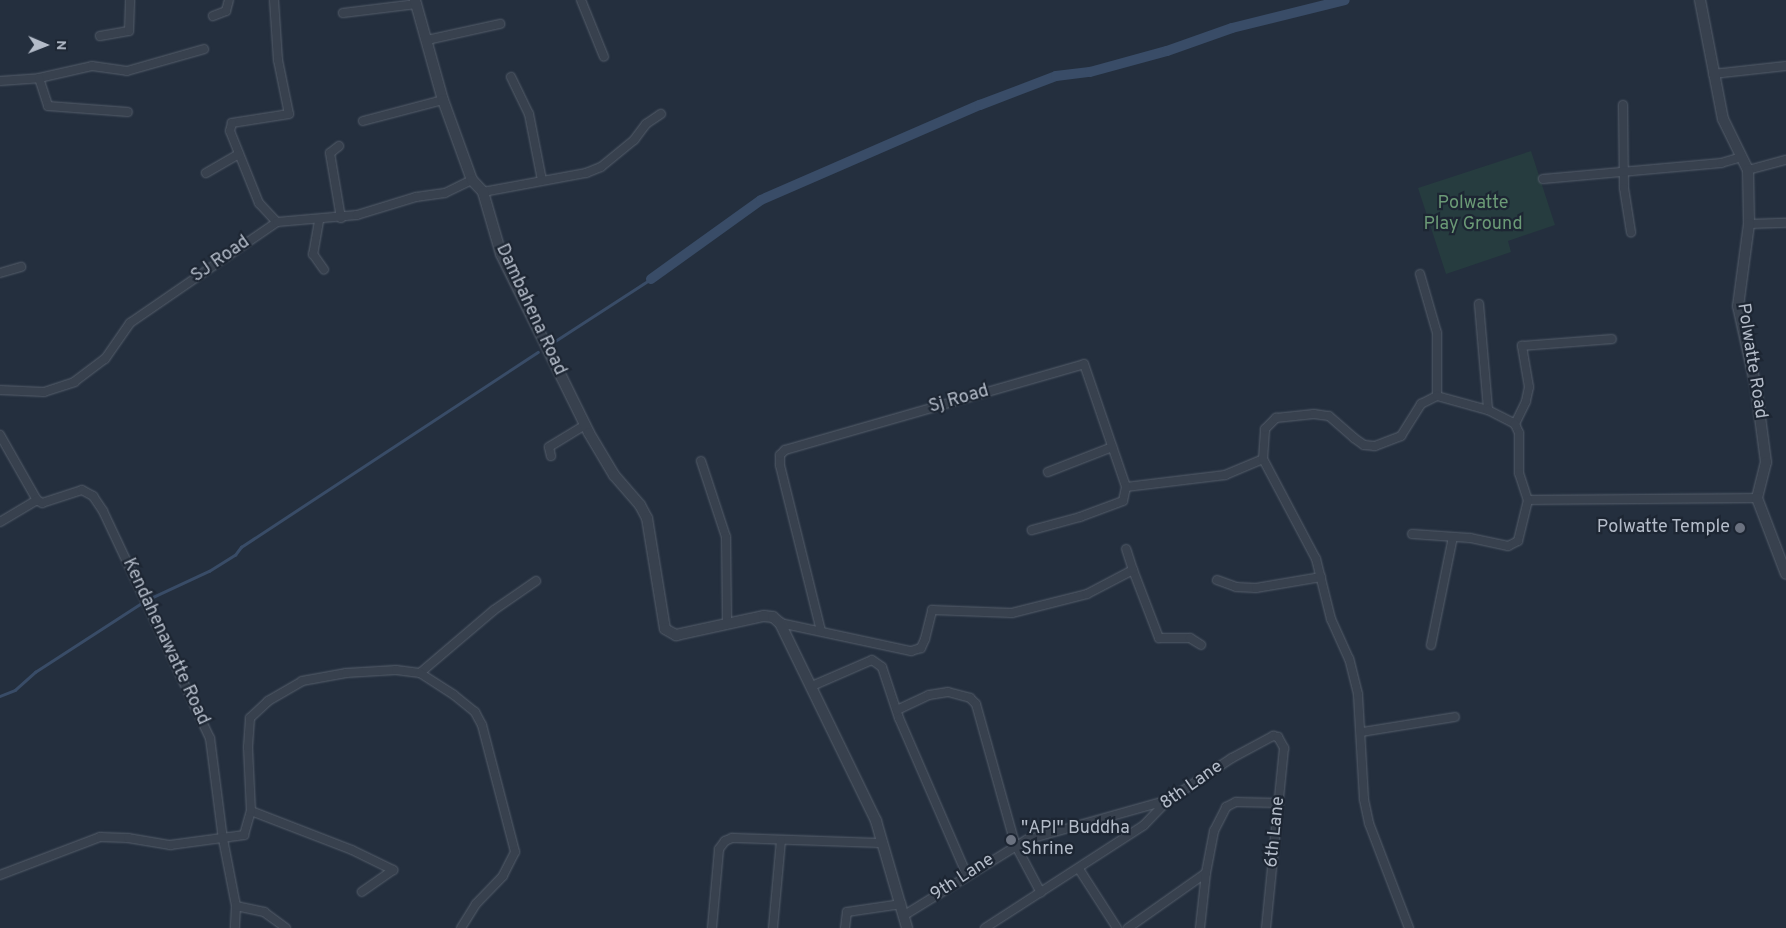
<!DOCTYPE html>
<html>
<head>
<meta charset="utf-8">
<style>
  body { margin:0 }
  #map { position:relative; width:1786px; height:928px; overflow:hidden; background:#242f3e; font-family:Overpass,sans-serif }
  div>[style] { position:absolute }
  .green>* { inset:0; background:#263c3f }
  .stream>* { height:2.5px; margin:-1.25px; padding:0 1.25px; transform-origin:1.25px; border-radius:1.25px; background:#394c67 }
  .canal>* { height:10px; margin:-5px; padding:0 5px; transform-origin:5px; border-radius:5px; background:#394c67 }
  .roads { filter:drop-shadow(0 0 1px #565f6c) drop-shadow(0 0 1px #565f6c) }
  .minor>* { height:8px; margin:-4px; padding:0 4px; transform-origin:4px; border-radius:4px; background:#38414e }
  .tertiary>* { height:10px; margin:-5px; padding:0 5px; transform-origin:5px; border-radius:5px; background:#38414e }
  .dots>* { width:14px; height:14px; translate:-50% -50%; box-sizing:border-box; border:2px solid #1d2633; border-radius:50% }
  span { translate:-50% -50%; white-space:nowrap; text-align:center; line-height:1.15; -webkit-text-stroke:4.5px #1d2633; paint-order:stroke }
  .park-label { font-size:18px; color:#6b9a76 }
  .street-label { font-size:18px; color:#b4bcc9 }
  .poi-label { font-size:18px; color:#b4bcc9 }
  .right { translate:-100% -50%; text-align:right }
  .left { translate:0 -50%; text-align:left }
  .north { position:absolute; left:20px; top:20px; width:50px; height:50px; -webkit-text-stroke:4px #1d2633; paint-order:stroke; rotate:91deg; font-size:14px; font-weight:700; line-height:20px; text-align:center; color:#b4bcc9 }
  .north::after { content:''; display:block; margin:auto; width:18px; height:22px; background:#b4bcc9; clip-path:polygon(50% 0,100% 100%,50% 72%,0 100%) }
</style>
</head>
<body>
<div id="map">
  <div class="green">
    <i style="clip-path:polygon(1531px 151px,1555px 225px,1508px 241px,1511px 252px,1446px 274px,1418px 188px)"></i>
  </div>
  <div class="stream">
    <i style="left:552px;top:343px;width:118px;rotate:-32.9deg"></i>
    <i style="left:151px;top:598px;width:64px;rotate:-25deg"></i>
    <i style="left:209px;top:571px;width:31px;rotate:-32deg"></i>
    <i style="left:235px;top:555px;width:10px;rotate:-53deg"></i>
    <i style="left:241px;top:547px;width:355px;rotate:-33.3deg"></i>
    <i style="left:0;top:696px;width:16px;rotate:-22deg"></i>
    <i style="left:15px;top:690px;width:27px;rotate:-42deg"></i>
    <i style="left:35px;top:672px;width:125px;rotate:-32.9deg"></i>
  </div>
  <div class="canal">
    <i style="left:651px;top:279px;width:135px;rotate:-35.7deg"></i>
    <i style="left:761px;top:200px;width:239px;rotate:-23.5deg"></i>
    <i style="left:980px;top:105px;width:81px;rotate:-20.9deg"></i>
    <i style="left:1056px;top:76px;width:34px;rotate:-7deg"></i>
    <i style="left:1090px;top:72px;width:80px;rotate:-15.3deg"></i>
    <i style="left:1167px;top:51px;width:69px;rotate:-19.5deg"></i>
    <i style="left:1232px;top:28px;width:116px;rotate:-13.9deg"></i>
  </div>
  <div class="roads">
    <div class="minor">
      <i style="left:274px;top:0;width:60px;rotate:86.2deg"></i>
      <i style="left:278px;top:60px;width:55px;rotate:78.5deg"></i>
      <i style="left:289px;top:114px;width:58px;rotate:171deg"></i>
      <i style="left:232px;top:123px;width:8px;rotate:104deg"></i>
      <i style="left:230px;top:131px;width:78px;rotate:68.1deg"></i>
      <i style="left:259px;top:203px;width:26px;rotate:47deg"></i>
      <i style="left:581px;top:0;width:61px;rotate:68deg"></i>
      <i style="left:343px;top:13px;width:74px;rotate:-7deg"></i>
      <i style="left:213px;top:16px;width:14px;rotate:-21deg"></i>
      <i style="left:226px;top:11px;width:11px;rotate:-75deg"></i>
      <i style="left:100px;top:36px;width:29px;rotate:-10deg"></i>
      <i style="left:129px;top:31px;width:31px;rotate:-88deg"></i>
      <i style="left:427px;top:40px;width:75px;rotate:-12.4deg"></i>
      <i style="left:1713px;top:74px;width:73px;rotate:-6.3deg"></i>
      <i style="left:511px;top:77px;width:41px;rotate:64.1deg"></i>
      <i style="left:529px;top:114px;width:67px;rotate:78.9deg"></i>
      <i style="left:39px;top:78px;width:54px;rotate:-12.8deg"></i>
      <i style="left:92px;top:66px;width:35px;rotate:8deg"></i>
      <i style="left:127px;top:71px;width:80px;rotate:-15.9deg"></i>
      <i style="left:0;top:81px;width:39px;rotate:-4deg"></i>
      <i style="left:39px;top:78px;width:29px;rotate:72deg"></i>
      <i style="left:48px;top:106px;width:80px;rotate:4.3deg"></i>
      <i style="left:1623px;top:105px;width:83px;rotate:89.3deg"></i>
      <i style="left:1624px;top:188px;width:45px;rotate:81deg"></i>
      <i style="left:363px;top:121px;width:83px;rotate:-14.7deg"></i>
      <i style="left:339px;top:146px;width:11px;rotate:142deg"></i>
      <i style="left:330px;top:153px;width:66px;rotate:80.4deg"></i>
      <i style="left:1748px;top:170px;width:39px;rotate:-15deg"></i>
      <i style="left:206px;top:173px;width:38px;rotate:-30deg"></i>
      <i style="left:1543px;top:179px;width:179px;rotate:-5.1deg"></i>
      <i style="left:1721px;top:163px;width:22px;rotate:-16deg"></i>
      <i style="left:483px;top:192px;width:105px;rotate:-10.5deg"></i>
      <i style="left:586px;top:173px;width:16px;rotate:-22deg"></i>
      <i style="left:601px;top:167px;width:43px;rotate:-39.3deg"></i>
      <i style="left:634px;top:140px;width:20px;rotate:-53deg"></i>
      <i style="left:646px;top:124px;width:18px;rotate:-34deg"></i>
      <i style="left:319px;top:221px;width:34px;rotate:100deg"></i>
      <i style="left:313px;top:254px;width:19px;rotate:55deg"></i>
      <i style="left:1749px;top:224px;width:37px;rotate:-2deg"></i>
      <i style="left:0;top:273px;width:22px;rotate:-16deg"></i>
      <i style="left:1420px;top:274px;width:61px;rotate:73.9deg"></i>
      <i style="left:1437px;top:333px;width:63px;rotate:90deg"></i>
      <i style="left:1479px;top:304px;width:106px;rotate:85.1deg"></i>
      <i style="left:0;top:390px;width:44px;rotate:2.6deg"></i>
      <i style="left:44px;top:392px;width:32px;rotate:-18deg"></i>
      <i style="left:74px;top:382px;width:39px;rotate:-37deg"></i>
      <i style="left:105px;top:359px;width:44px;rotate:-55.2deg"></i>
      <i style="left:130px;top:323px;width:178px;rotate:-34.5deg"></i>
      <i style="left:277px;top:222px;width:80px;rotate:-5deg"></i>
      <i style="left:357px;top:215px;width:62px;rotate:-17deg"></i>
      <i style="left:416px;top:197px;width:29px;rotate:-8deg"></i>
      <i style="left:445px;top:193px;width:30px;rotate:-26deg"></i>
      <i style="left:1515px;top:424px;width:25px;rotate:-64deg"></i>
      <i style="left:1526px;top:401px;width:14px;rotate:-78deg"></i>
      <i style="left:1529px;top:387px;width:42px;rotate:-99.7deg"></i>
      <i style="left:1522px;top:346px;width:90px;rotate:-4.4deg"></i>
      <i style="left:0;top:435px;width:75px;rotate:60.4deg"></i>
      <i style="left:37px;top:500px;width:6px;rotate:31deg"></i>
      <i style="left:42px;top:503px;width:42px;rotate:-18deg"></i>
      <i style="left:82px;top:490px;width:13px;rotate:29deg"></i>
      <i style="left:93px;top:496px;width:18px;rotate:56deg"></i>
      <i style="left:103px;top:511px;width:251px;rotate:64.8deg"></i>
      <i style="left:210px;top:738px;width:102px;rotate:82.7deg"></i>
      <i style="left:223px;top:839px;width:68px;rotate:79deg"></i>
      <i style="left:236px;top:906px;width:22px;rotate:93deg"></i>
      <i style="left:551px;top:456px;width:9px;rotate:-103deg"></i>
      <i style="left:549px;top:447px;width:42px;rotate:-31.4deg"></i>
      <i style="left:701px;top:461px;width:80px;rotate:71.8deg"></i>
      <i style="left:726px;top:537px;width:86px;rotate:89.3deg"></i>
      <i style="left:1048px;top:472px;width:69px;rotate:-21.3deg"></i>
      <i style="left:1126px;top:487px;width:100px;rotate:-6.9deg"></i>
      <i style="left:1225px;top:475px;width:41px;rotate:-22.8deg"></i>
      <i style="left:1528px;top:500px;width:229px;rotate:-0.5deg"></i>
      <i style="left:0;top:522px;width:43px;rotate:-30.7deg"></i>
      <i style="left:1133px;top:570px;width:73px;rotate:69.1deg"></i>
      <i style="left:1159px;top:638px;width:31px"></i>
      <i style="left:1190px;top:638px;width:13px;rotate:32deg"></i>
      <i style="left:1217px;top:580px;width:20px;rotate:20deg"></i>
      <i style="left:1236px;top:587px;width:20px;rotate:3deg"></i>
      <i style="left:1256px;top:588px;width:66px;rotate:-9.6deg"></i>
      <i style="left:780px;top:623px;width:134px;rotate:12.1deg"></i>
      <i style="left:911px;top:651px;width:10px;rotate:-17deg"></i>
      <i style="left:921px;top:648px;width:10px;rotate:-66deg"></i>
      <i style="left:925px;top:639px;width:30px;rotate:-76deg"></i>
      <i style="left:932px;top:610px;width:80px;rotate:2.1deg"></i>
      <i style="left:1012px;top:613px;width:77px;rotate:-14.2deg"></i>
      <i style="left:1087px;top:594px;width:52px;rotate:-27.6deg"></i>
      <i style="left:1133px;top:570px;width:22px;rotate:-108deg"></i>
      <i style="left:821px;top:631px;width:171px;rotate:-103.9deg"></i>
      <i style="left:780px;top:465px;width:10px;rotate:-90deg"></i>
      <i style="left:780px;top:455px;width:7px;rotate:-45deg"></i>
      <i style="left:785px;top:450px;width:311px;rotate:-16deg"></i>
      <i style="left:1084px;top:364px;width:130px;rotate:71.1deg"></i>
      <i style="left:1126px;top:487px;width:14px;rotate:102deg"></i>
      <i style="left:1123px;top:501px;width:46px;rotate:159.6deg"></i>
      <i style="left:1080px;top:517px;width:50px;rotate:164.8deg"></i>
      <i style="left:1431px;top:645px;width:110px;rotate:-78.5deg"></i>
      <i style="left:420px;top:673px;width:97px;rotate:-40.4deg"></i>
      <i style="left:494px;top:610px;width:51px;rotate:-34.6deg"></i>
      <i style="left:812px;top:686px;width:65px;rotate:-23.4deg"></i>
      <i style="left:872px;top:660px;width:12px;rotate:35deg"></i>
      <i style="left:882px;top:667px;width:54px;rotate:71.6deg"></i>
      <i style="left:899px;top:718px;width:171px;rotate:66.6deg"></i>
      <i style="left:897px;top:710px;width:35px;rotate:-25deg"></i>
      <i style="left:929px;top:695px;width:19px;rotate:-9deg"></i>
      <i style="left:948px;top:692px;width:23px;rotate:15deg"></i>
      <i style="left:970px;top:698px;width:8px;rotate:45deg"></i>
      <i style="left:976px;top:704px;width:145px;rotate:74.4deg"></i>
      <i style="left:1015px;top:844px;width:55px;rotate:62deg"></i>
      <i style="left:1362px;top:732px;width:94px;rotate:-9.2deg"></i>
      <i style="left:251px;top:811px;width:108px;rotate:21.1deg"></i>
      <i style="left:352px;top:850px;width:46px;rotate:26deg"></i>
      <i style="left:393px;top:870px;width:38px;rotate:145deg"></i>
      <i style="left:1079px;top:869px;width:70px;rotate:57.2deg"></i>
      <i style="left:0;top:875px;width:107px;rotate:-20.8deg"></i>
      <i style="left:100px;top:837px;width:28px;rotate:2deg"></i>
      <i style="left:128px;top:838px;width:43px;rotate:9.5deg"></i>
      <i style="left:170px;top:845px;width:75px;rotate:-7.7deg"></i>
      <i style="left:244px;top:835px;width:25px;rotate:-74deg"></i>
      <i style="left:251px;top:811px;width:64px;rotate:-92.7deg"></i>
      <i style="left:248px;top:747px;width:29px;rotate:-86deg"></i>
      <i style="left:250px;top:718px;width:25px;rotate:-43deg"></i>
      <i style="left:268px;top:701px;width:39px;rotate:-30deg"></i>
      <i style="left:302px;top:681px;width:45px;rotate:-10.3deg"></i>
      <i style="left:346px;top:673px;width:50px;rotate:-3.4deg"></i>
      <i style="left:396px;top:670px;width:24px;rotate:7deg"></i>
      <i style="left:420px;top:673px;width:40px;rotate:32.9deg"></i>
      <i style="left:454px;top:695px;width:27px;rotate:39deg"></i>
      <i style="left:475px;top:712px;width:15px;rotate:62deg"></i>
      <i style="left:482px;top:725px;width:131px;rotate:75.4deg"></i>
      <i style="left:515px;top:852px;width:27px;rotate:117deg"></i>
      <i style="left:503px;top:876px;width:39px;rotate:134deg"></i>
      <i style="left:476px;top:904px;width:28px;rotate:122deg"></i>
      <i style="left:236px;top:906px;width:29px;rotate:12deg"></i>
      <i style="left:264px;top:912px;width:27px;rotate:36deg"></i>
      <i style="left:903px;top:916px;width:145px;rotate:-31.7deg"></i>
      <i style="left:1026px;top:840px;width:144px;rotate:-15.7deg"></i>
      <i style="left:712px;top:928px;width:79px;rotate:-84.9deg"></i>
      <i style="left:719px;top:849px;width:10px;rotate:-53deg"></i>
      <i style="left:725px;top:841px;width:8px;rotate:-23deg"></i>
      <i style="left:732px;top:838px;width:151px;rotate:1.9deg"></i>
      <i style="left:773px;top:928px;width:88px;rotate:-84.8deg"></i>
      <i style="left:845px;top:928px;width:16px;rotate:-83deg"></i>
      <i style="left:847px;top:912px;width:55px;rotate:-8.4deg"></i>
      <i style="left:985px;top:928px;width:189px;rotate:-32.9deg"></i>
      <i style="left:1144px;top:825px;width:33px;rotate:-46deg"></i>
      <i style="left:1167px;top:801px;width:78px;rotate:-33.5deg"></i>
      <i style="left:1232px;top:758px;width:47px;rotate:-28.2deg"></i>
      <i style="left:1273px;top:736px;width:5px;rotate:11deg"></i>
      <i style="left:1278px;top:737px;width:13px;rotate:61deg"></i>
      <i style="left:1284px;top:748px;width:181px;rotate:95.7deg"></i>
      <i style="left:1128px;top:928px;width:95px;rotate:-35.2deg"></i>
      <i style="left:1206px;top:873px;width:43px;rotate:-79.2deg"></i>
      <i style="left:1214px;top:831px;width:27px;rotate:-63deg"></i>
      <i style="left:1226px;top:807px;width:11px;rotate:-27deg"></i>
      <i style="left:1236px;top:802px;width:43px;rotate:1.3deg"></i>
      <i style="left:1200px;top:928px;width:55px;rotate:-83.8deg"></i>
      <i style="left:1409px;top:928px;width:112px;rotate:-110.9deg"></i>
      <i style="left:1369px;top:823px;width:25px;rotate:-102deg"></i>
      <i style="left:1364px;top:799px;width:105px;rotate:-93.3deg"></i>
      <i style="left:1358px;top:694px;width:36px;rotate:-104deg"></i>
      <i style="left:1349px;top:659px;width:44px;rotate:-114.2deg"></i>
      <i style="left:1331px;top:619px;width:62px;rotate:-104deg"></i>
      <i style="left:1316px;top:559px;width:113px;rotate:-117.9deg"></i>
      <i style="left:1263px;top:459px;width:30px;rotate:-86deg"></i>
      <i style="left:1265px;top:429px;width:16px;rotate:-45deg"></i>
      <i style="left:1276px;top:418px;width:38px;rotate:-6deg"></i>
      <i style="left:1314px;top:414px;width:15px;rotate:8deg"></i>
      <i style="left:1329px;top:416px;width:33px;rotate:41deg"></i>
      <i style="left:1354px;top:438px;width:12px;rotate:35deg"></i>
      <i style="left:1364px;top:445px;width:11px;rotate:5deg"></i>
      <i style="left:1375px;top:446px;width:28px;rotate:-21deg"></i>
      <i style="left:1401px;top:436px;width:38px;rotate:-58deg"></i>
      <i style="left:1421px;top:404px;width:18px;rotate:-27deg"></i>
      <i style="left:1437px;top:396px;width:53px;rotate:15.4deg"></i>
      <i style="left:1488px;top:410px;width:30px;rotate:27deg"></i>
      <i style="left:1515px;top:424px;width:10px;rotate:66deg"></i>
      <i style="left:1519px;top:433px;width:40px;rotate:90deg"></i>
      <i style="left:1519px;top:473px;width:28px;rotate:72deg"></i>
      <i style="left:1528px;top:500px;width:42px;rotate:103.7deg"></i>
      <i style="left:1518px;top:541px;width:11px;rotate:153deg"></i>
      <i style="left:1508px;top:546px;width:39px;rotate:-168deg"></i>
      <i style="left:1470px;top:538px;width:58px;rotate:-176.1deg"></i>
    </div>
    <div class="tertiary">
      <i style="left:415px;top:0;width:104px;rotate:74.4deg"></i>
      <i style="left:443px;top:100px;width:85px;rotate:70.1deg"></i>
      <i style="left:472px;top:180px;width:16px;rotate:47deg"></i>
      <i style="left:483px;top:192px;width:65px;rotate:73.8deg"></i>
      <i style="left:501px;top:254px;width:199px;rotate:63.8deg"></i>
      <i style="left:589px;top:433px;width:49px;rotate:59.2deg"></i>
      <i style="left:614px;top:475px;width:40px;rotate:49deg"></i>
      <i style="left:640px;top:505px;width:15px;rotate:62deg"></i>
      <i style="left:647px;top:518px;width:112px;rotate:80.8deg"></i>
      <i style="left:665px;top:629px;width:13px;rotate:29deg"></i>
      <i style="left:676px;top:635px;width:90px;rotate:-12.2deg"></i>
      <i style="left:764px;top:616px;width:9px;rotate:6deg"></i>
      <i style="left:773px;top:617px;width:9px;rotate:41deg"></i>
      <i style="left:780px;top:623px;width:220px;rotate:64.1deg"></i>
      <i style="left:876px;top:821px;width:111px;rotate:73.8deg"></i>
      <i style="left:1700px;top:0;width:121px;rotate:79.1deg"></i>
      <i style="left:1723px;top:119px;width:57px;rotate:63.9deg"></i>
      <i style="left:1748px;top:170px;width:54px;rotate:88.9deg"></i>
      <i style="left:1749px;top:224px;width:83px;rotate:97.6deg"></i>
      <i style="left:1738px;top:306px;width:83px;rotate:77.5deg"></i>
      <i style="left:1756px;top:387px;width:76px;rotate:82.4deg"></i>
      <i style="left:1766px;top:462px;width:37px;rotate:104deg"></i>
      <i style="left:1757px;top:498px;width:81px;rotate:69.1deg"></i>
    </div>
  </div>
  <div class="dots">
    <i style="left:1740px;top:528px;background:#6b7280"></i>
    <i style="left:1011px;top:840px;background:#6b7280"></i>
  </div>
  <div class="park-label">
    <span style="left:1473px;top:215px">Polwatte<br>Play Ground</span>
  </div>
  <div class="street-label">
    <span style="left:221px;top:260px;rotate:-35deg">SJ Road</span>
    <span style="left:530px;top:310px;rotate:65deg">Dambahena Road</span>
    <span style="left:1751px;top:361px;rotate:81deg">Polwatte Road</span>
    <span style="left:959px;top:400px;rotate:-16deg">Sj Road</span>
    <span style="left:165px;top:642px;rotate:65deg">Kendahenawatte Road</span>
    <span style="left:1192px;top:786px;rotate:-35deg">8th Lane</span>
    <span style="left:1276px;top:832px;rotate:-84deg">6th Lane</span>
    <span style="left:963px;top:878px;rotate:-33deg">9th Lane</span>
  </div>
  <div class="poi-label">
    <span class="right" style="left:1730px;top:528px">Polwatte Temple</span>
    <span class="left" style="left:1021px;top:840px">"API" Buddha<br>Shrine</span>
  </div>
  <div class="north">N</div>
</div>
</body>
</html>
